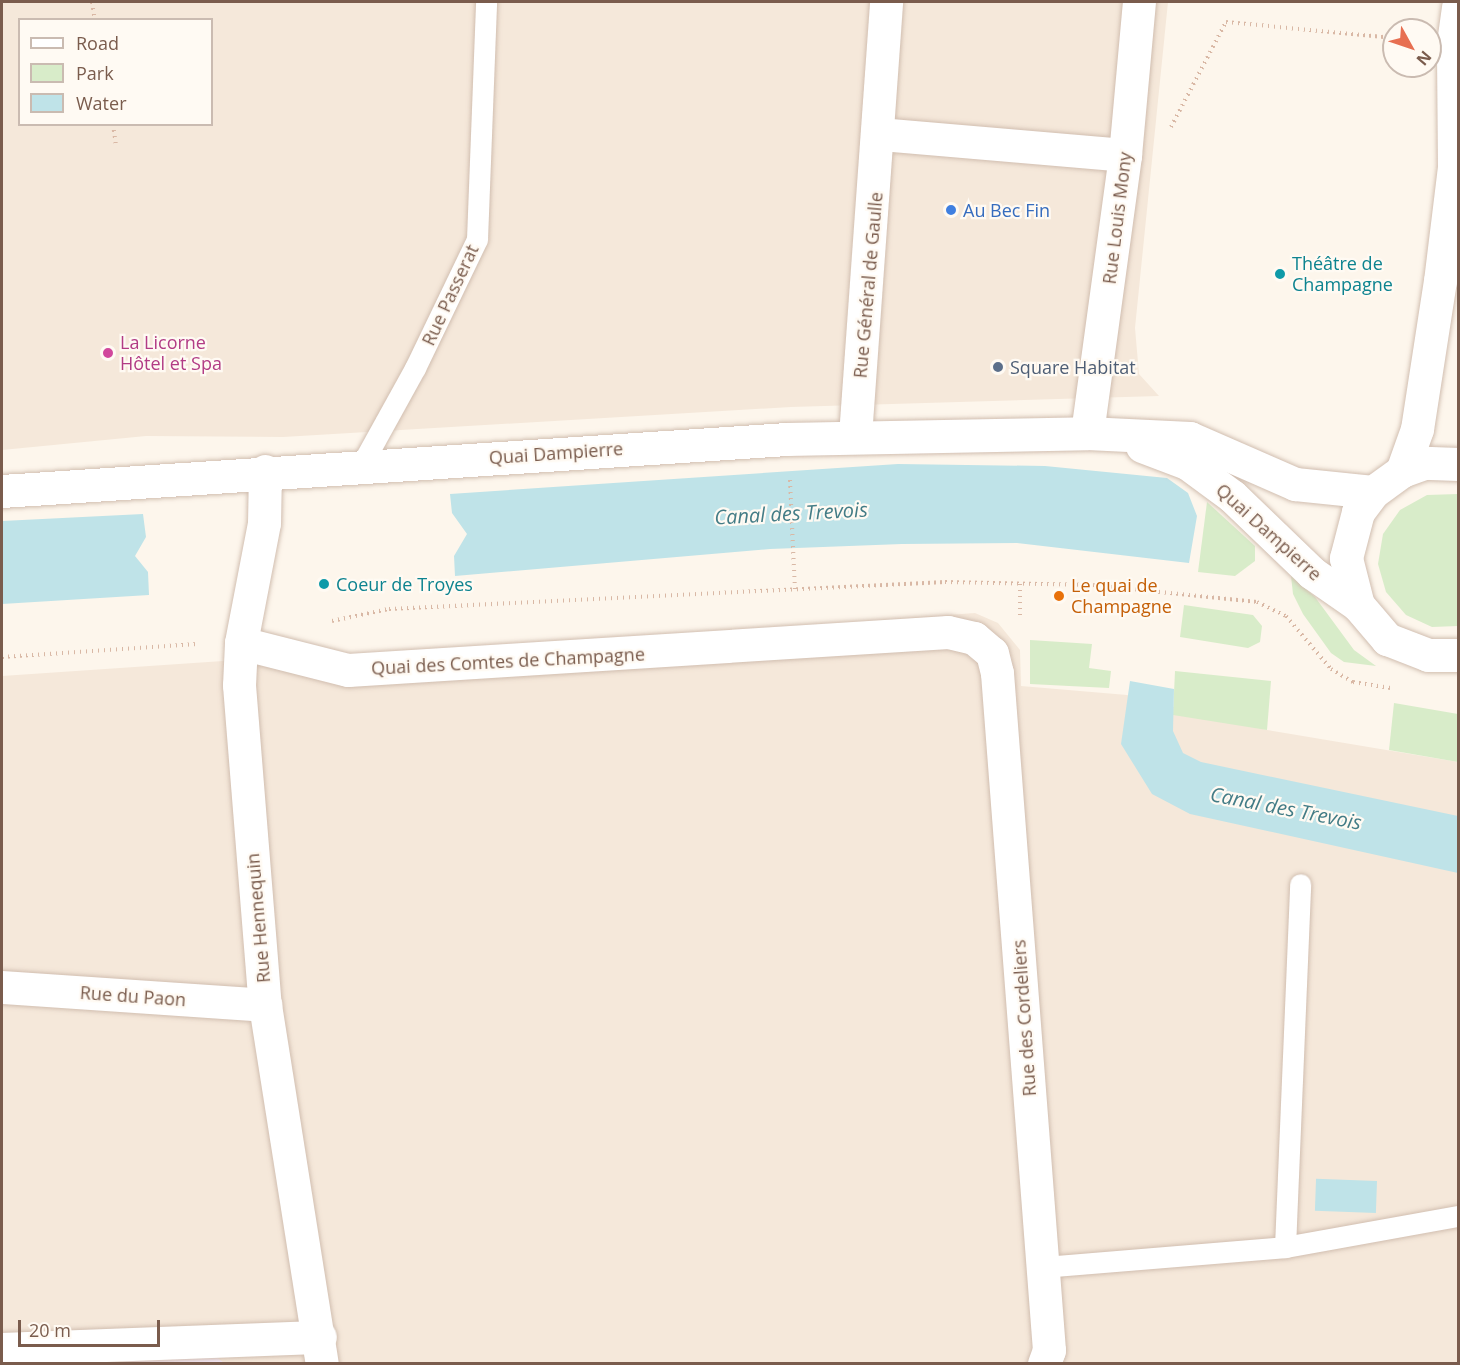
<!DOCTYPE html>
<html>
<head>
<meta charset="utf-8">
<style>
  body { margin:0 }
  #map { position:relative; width:1460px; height:1365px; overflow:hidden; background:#fdf6ec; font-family:"Open Sans",sans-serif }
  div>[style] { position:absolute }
  .residential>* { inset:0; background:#f5e8da }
  .education>* { inset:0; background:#f3e8fa }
  .green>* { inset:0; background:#d8ecc9 }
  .water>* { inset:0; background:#bfe3e8; transform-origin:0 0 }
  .path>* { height:4px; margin-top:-2px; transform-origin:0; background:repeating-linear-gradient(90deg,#d9b8a5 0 1.5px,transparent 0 6px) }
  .roads { filter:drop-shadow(0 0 2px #d1beb0) drop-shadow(0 0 2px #d1beb0) }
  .service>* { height:21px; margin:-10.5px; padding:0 10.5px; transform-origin:10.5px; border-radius:10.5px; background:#fff }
  .minor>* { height:33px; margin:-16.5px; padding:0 16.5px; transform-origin:16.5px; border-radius:16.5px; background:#fff }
  .secondary>* { height:33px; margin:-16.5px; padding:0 16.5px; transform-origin:16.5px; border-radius:16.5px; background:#fff }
  .dots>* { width:16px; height:16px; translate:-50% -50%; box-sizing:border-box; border:3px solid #fffaf3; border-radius:50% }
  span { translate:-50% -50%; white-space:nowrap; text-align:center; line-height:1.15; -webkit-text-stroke:4.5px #fffaf3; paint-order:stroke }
  .shop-label { font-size:18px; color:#366cbe }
  .left { translate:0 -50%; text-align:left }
  .street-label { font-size:18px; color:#7a5c4d }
  .culture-label { font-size:18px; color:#0d838f }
  .hotel-label { font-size:18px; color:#b23c85 }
  .service-label { font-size:18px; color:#4e5e75 }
  .food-label { font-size:18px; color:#c56008 }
  .water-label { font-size:20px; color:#437c86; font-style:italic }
  .frame { position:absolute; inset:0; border:3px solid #7a5c4d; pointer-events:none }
  .legend { position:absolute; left:18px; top:18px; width:195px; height:108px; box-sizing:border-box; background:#fffaf3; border:2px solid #cabbb1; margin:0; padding:8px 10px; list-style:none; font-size:18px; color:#7a5c4d }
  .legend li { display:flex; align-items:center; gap:12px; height:30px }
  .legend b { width:30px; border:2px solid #cabbb1 }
  .north { position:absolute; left:1382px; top:18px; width:60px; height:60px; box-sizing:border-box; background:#fffaf3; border:2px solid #cabbb1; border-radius:50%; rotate:130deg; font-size:16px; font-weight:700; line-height:24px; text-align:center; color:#7a5c4d }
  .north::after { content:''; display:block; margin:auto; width:21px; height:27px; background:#e76f51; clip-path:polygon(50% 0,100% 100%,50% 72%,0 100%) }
  .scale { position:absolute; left:18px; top:1320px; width:142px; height:27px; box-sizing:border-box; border:3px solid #7a5c4d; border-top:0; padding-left:8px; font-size:18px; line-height:21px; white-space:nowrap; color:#7a5c4d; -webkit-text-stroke:4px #fffaf3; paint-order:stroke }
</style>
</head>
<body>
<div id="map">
  <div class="residential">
    <i style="clip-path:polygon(evenodd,2px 2px,1168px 2px,1135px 328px,1139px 374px,1159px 396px,791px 407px,283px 437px,146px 436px,2px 450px,2px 2px,20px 20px,212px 20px,212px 124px,20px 124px,20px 20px)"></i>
    <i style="clip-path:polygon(975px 613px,998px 623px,1020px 650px,1021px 686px,1127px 695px,1267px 730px,1458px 762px,1458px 1363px,2px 1364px,2px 676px,223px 661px,348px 659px)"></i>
  </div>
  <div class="education">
    <i style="clip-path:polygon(213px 1354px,224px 1363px,96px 1364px,161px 1358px)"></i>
  </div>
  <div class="green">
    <i style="clip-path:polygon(1458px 494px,1458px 626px,1432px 627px,1406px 615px,1386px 592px,1378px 564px,1383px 534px,1400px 510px,1427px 495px)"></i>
    <i style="clip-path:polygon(1207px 502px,1255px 546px,1255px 561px,1235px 576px,1198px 572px)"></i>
    <i style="clip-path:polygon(1291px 576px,1315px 597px,1354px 650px,1376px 666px,1344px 662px,1331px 653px,1303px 614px,1293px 594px)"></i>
    <i style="clip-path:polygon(1184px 605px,1253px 615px,1262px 626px,1260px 642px,1248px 648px,1180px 637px)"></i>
    <i style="clip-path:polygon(1030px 640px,1092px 644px,1089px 668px,1111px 671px,1109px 688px,1030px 684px)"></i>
    <i style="clip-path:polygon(1175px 671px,1271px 681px,1267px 730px,1173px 715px)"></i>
    <i style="clip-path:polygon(1394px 703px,1458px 714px,1458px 762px,1389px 750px)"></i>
  </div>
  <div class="water">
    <i style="clip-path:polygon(898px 464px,1045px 466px,1167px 478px,1188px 493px,1197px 516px,1189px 563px,1017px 543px,902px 544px,770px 549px,455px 576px,454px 556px,467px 534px,452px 513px,450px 494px)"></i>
    <i style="clip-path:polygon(143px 514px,146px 537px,135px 556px,148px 572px,149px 595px,2px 604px,2px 521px)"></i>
    <i style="clip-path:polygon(1130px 681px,1174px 689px,1173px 731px,1183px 753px,1201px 762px,1458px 816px,1458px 873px,1190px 814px,1152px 794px,1121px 744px)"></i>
    <i style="left:1377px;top:1181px;width:32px;height:61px;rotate:92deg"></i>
  </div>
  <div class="path">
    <i style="left:92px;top:2px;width:18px;rotate:81deg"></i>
    <i style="left:113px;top:124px;width:21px;rotate:82deg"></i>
    <i style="left:1171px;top:127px;width:119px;rotate:-62.4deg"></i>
    <i style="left:1226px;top:22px;width:169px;rotate:5.4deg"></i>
    <i style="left:790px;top:480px;width:110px;rotate:87.4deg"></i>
    <i style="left:1020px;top:584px;width:36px;rotate:90deg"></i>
    <i style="left:332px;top:621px;width:58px;rotate:-11.9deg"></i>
    <i style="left:389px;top:609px;width:557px;rotate:-2.78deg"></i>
    <i style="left:945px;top:582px;width:148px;rotate:1.2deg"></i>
    <i style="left:1093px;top:585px;width:165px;rotate:5.9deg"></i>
    <i style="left:1257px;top:602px;width:32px;rotate:26deg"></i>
    <i style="left:1286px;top:616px;width:70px;rotate:49.7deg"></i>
    <i style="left:1331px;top:669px;width:26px;rotate:31deg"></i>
    <i style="left:1353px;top:682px;width:38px;rotate:9deg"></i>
    <i style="left:2px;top:657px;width:196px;rotate:-3.8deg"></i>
  </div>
  <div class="roads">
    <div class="service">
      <i style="left:362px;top:464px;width:110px;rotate:-61.1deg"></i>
      <i style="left:415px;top:368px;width:143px;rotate:-64.3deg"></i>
      <i style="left:477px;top:239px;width:237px;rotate:-87.8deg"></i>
      <i style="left:1285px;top:1247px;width:363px;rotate:-87.6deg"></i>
      <i style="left:1043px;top:1267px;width:243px;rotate:-4.7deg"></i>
      <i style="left:1285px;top:1247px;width:176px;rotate:-10.2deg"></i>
    </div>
    <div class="minor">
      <i style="left:880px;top:134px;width:246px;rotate:4.9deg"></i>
      <i style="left:1087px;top:433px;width:281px;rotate:-82.2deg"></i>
      <i style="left:1125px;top:155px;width:154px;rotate:-84.8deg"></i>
      <i style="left:855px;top:436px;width:435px;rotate:-85.9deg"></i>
      <i style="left:265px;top:471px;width:52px;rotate:91.1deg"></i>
      <i style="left:264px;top:523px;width:122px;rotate:100.9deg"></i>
      <i style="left:241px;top:643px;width:42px;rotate:92.7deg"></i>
      <i style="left:239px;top:685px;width:321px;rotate:85.4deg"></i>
      <i style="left:265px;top:1005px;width:363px;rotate:81deg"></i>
      <i style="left:241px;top:643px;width:110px;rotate:14.2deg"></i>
      <i style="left:348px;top:670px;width:601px;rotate:-3.62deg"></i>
      <i style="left:948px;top:632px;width:27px;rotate:13deg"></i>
      <i style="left:974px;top:638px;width:23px;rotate:40deg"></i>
      <i style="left:992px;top:653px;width:21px;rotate:76deg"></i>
      <i style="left:997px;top:673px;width:679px;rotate:85.61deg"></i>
      <i style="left:1049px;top:1350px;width:15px;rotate:110deg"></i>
      <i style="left:2px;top:987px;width:264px;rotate:3.9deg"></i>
      <i style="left:2px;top:1349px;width:318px;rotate:-2.2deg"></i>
    </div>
    <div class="secondary">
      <i style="left:1142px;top:446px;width:48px;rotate:20.7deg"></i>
      <i style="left:1187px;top:463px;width:56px;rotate:36.3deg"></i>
      <i style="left:1232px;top:496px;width:111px;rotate:43.9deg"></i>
      <i style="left:1312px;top:573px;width:56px;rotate:34.8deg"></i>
      <i style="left:1458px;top:464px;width:34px;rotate:-178deg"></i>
      <i style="left:1424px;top:463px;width:23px;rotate:160deg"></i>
      <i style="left:1402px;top:471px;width:36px;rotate:144deg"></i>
      <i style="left:1373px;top:492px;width:25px;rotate:127deg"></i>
      <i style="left:1358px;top:512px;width:48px;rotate:104.6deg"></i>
      <i style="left:1346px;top:558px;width:49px;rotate:75.7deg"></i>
      <i style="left:1358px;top:605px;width:45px;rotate:49.5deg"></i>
      <i style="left:1387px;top:639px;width:44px;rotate:21.3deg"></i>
      <i style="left:1428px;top:655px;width:30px"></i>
      <i style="left:1402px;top:471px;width:45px;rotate:-70.3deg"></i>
      <i style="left:1417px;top:429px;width:150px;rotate:-81.2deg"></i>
      <i style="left:1440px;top:281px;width:115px;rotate:-83deg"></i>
      <i style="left:1454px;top:167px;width:124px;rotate:-90.5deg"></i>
      <i style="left:1453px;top:43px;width:37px;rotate:-82deg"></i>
      <i style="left:2px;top:491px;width:786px;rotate:-3.79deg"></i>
      <i style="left:786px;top:439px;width:301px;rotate:-1.1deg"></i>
      <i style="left:1087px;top:433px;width:103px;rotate:2.8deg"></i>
      <i style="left:1190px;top:438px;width:115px;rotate:23.7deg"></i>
      <i style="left:1295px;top:484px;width:78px;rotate:5.9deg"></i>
    </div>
  </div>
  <div class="dots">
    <i style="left:951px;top:210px;background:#3f7fe0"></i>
    <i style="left:1280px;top:274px;background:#0f9aa8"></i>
    <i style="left:108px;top:353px;background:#d1479c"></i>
    <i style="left:998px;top:367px;background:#5c6f8a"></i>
    <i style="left:324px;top:584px;background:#0f9aa8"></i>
    <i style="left:1059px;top:596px;background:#e8710a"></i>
  </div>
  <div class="shop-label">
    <span class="left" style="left:963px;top:210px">Au Bec Fin</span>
  </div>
  <div class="street-label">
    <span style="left:1117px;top:218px;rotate:-83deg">Rue Louis Mony</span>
    <span style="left:868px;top:285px;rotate:-85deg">Rue Général de Gaulle</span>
    <span style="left:450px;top:295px;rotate:-65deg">Rue Passerat</span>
    <span style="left:556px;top:453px;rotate:-4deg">Quai Dampierre</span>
    <span style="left:1269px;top:532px;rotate:42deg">Quai Dampierre</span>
    <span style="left:508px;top:661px;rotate:-3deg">Quai des Comtes de Champagne</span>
    <span style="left:258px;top:918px;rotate:-95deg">Rue Hennequin</span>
    <span style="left:133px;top:996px;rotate:4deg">Rue du Paon</span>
    <span style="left:1024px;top:1018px;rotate:-94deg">Rue des Cordeliers</span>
  </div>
  <div class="culture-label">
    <span class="left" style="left:1292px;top:274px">Théâtre de<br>Champagne</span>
    <span class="left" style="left:336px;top:584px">Coeur de Troyes</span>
  </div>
  <div class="hotel-label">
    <span class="left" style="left:120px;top:353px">La Licorne<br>Hôtel et Spa</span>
  </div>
  <div class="service-label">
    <span class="left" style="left:1010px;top:367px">Square Habitat</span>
  </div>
  <div class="food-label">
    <span class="left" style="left:1071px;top:596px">Le quai de<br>Champagne</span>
  </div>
  <div class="water-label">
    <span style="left:791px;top:513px;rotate:-3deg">Canal des Trevois</span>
    <span style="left:1286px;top:808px;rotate:11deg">Canal des Trevois</span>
  </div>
  <div class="frame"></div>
  <ul class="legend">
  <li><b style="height:8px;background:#fff"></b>Road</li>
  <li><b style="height:16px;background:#d8ecc9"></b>Park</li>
  <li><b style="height:16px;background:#bfe3e8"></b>Water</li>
  </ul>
  <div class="north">N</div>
  <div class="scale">20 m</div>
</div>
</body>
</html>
